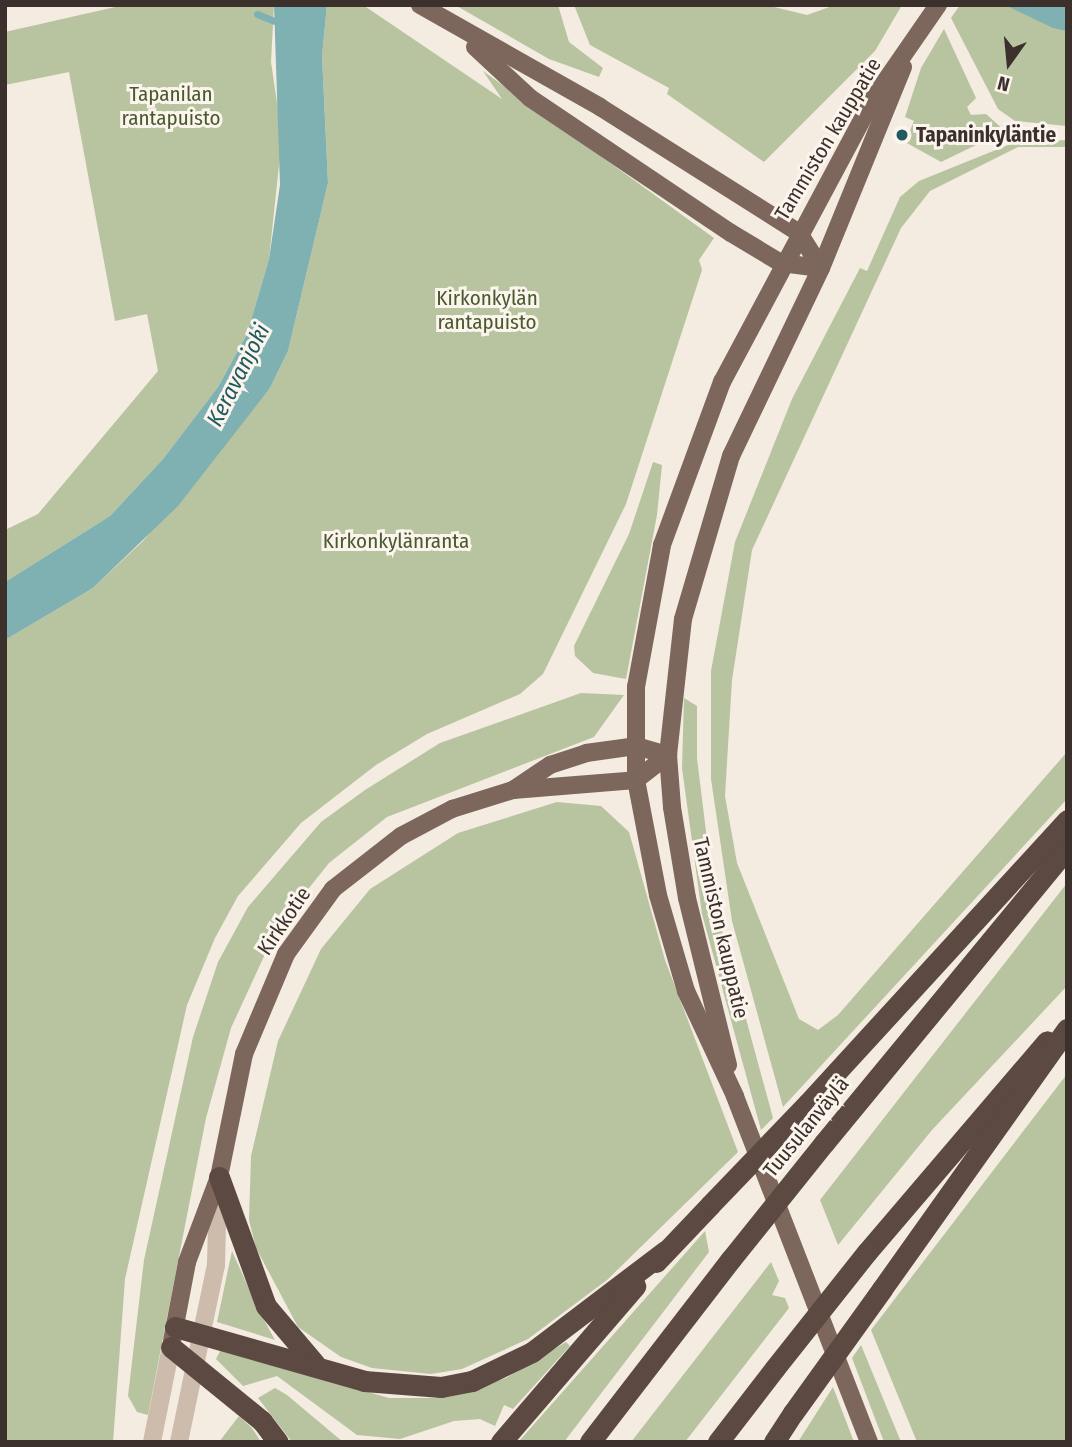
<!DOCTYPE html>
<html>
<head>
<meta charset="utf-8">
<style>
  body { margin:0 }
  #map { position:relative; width:1072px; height:1447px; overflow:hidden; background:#f4ebe1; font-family:"Fira Sans Condensed",sans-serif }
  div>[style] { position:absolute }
  .green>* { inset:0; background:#b8c4a0 }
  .water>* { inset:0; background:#7fb0b2 }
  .stream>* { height:7px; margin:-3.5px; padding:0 3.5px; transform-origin:3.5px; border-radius:3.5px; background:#7fb0b2 }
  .tertiary>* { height:18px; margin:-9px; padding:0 9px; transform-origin:9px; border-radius:9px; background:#cdbbac }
  .primary>* { height:18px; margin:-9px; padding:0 9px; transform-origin:9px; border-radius:9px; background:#7d675c }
  .motorway>* { height:21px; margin:-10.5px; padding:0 10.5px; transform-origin:10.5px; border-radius:10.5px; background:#5c4a42 }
  .motorway-bridge>* { height:21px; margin:-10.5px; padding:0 10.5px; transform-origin:10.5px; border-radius:10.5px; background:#5c4a42 }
  .dots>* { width:19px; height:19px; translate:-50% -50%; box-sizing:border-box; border:4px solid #fbf5ee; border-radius:50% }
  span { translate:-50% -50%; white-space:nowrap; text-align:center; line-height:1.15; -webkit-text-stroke:6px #fbf5ee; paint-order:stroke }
  .park-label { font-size:21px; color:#4a5a2e }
  .poi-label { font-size:21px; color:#3b302b; font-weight:700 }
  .left { translate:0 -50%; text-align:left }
  .street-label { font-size:21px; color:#3b302b }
  .water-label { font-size:23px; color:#1f5a5e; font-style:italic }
  .frame { position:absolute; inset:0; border:7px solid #3b302b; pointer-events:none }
  .north { position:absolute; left:974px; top:28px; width:70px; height:70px; -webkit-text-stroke:5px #fbf5ee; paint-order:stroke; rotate:195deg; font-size:19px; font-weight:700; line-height:28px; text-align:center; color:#3b302b }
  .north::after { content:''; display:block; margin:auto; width:24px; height:32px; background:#3b302b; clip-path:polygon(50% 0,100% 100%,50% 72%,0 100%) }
</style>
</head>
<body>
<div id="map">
  <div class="green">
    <i style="clip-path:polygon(124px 5px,274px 5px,271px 62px,282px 137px,269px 259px,247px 334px,218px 387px,163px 459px,110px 516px,5px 582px,5px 530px,38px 514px,158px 371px,147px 314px,115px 321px,69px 72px,5px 85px,5px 32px)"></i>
    <i style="clip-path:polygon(327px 5px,363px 5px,502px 99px,483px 71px,714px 238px,699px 260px,702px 270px,626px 504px,543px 674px,520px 694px,427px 734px,376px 765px,301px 823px,238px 896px,215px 938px,187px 1005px,125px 1279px,113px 1442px,5px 1442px,5px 640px,93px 588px,143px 541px,270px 388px,288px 351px,328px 183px,322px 56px)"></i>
    <i style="clip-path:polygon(455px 5px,558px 5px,569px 42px,603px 68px,599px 77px,549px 59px)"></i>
    <i style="clip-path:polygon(574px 5px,766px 5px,807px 15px,835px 5px,902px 5px,875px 51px,764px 162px,667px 94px,669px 88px,590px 45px)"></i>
    <i style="clip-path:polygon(960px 5px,1005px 5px,1067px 31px,1067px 126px,1015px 121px,998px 109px,951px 18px)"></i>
    <i style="clip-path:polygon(944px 29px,976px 98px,967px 107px,971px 115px,986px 114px,1005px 131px,941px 162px,905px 142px,914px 121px,905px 117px,921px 68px)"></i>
    <i style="clip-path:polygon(1067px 140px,1067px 147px,1018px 147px,930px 191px,901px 228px,752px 550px,732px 680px,725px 796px,737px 863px,799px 1019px,818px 1030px,838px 1015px,1067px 752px,1067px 799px,783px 1107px,732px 921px,711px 779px,711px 671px,735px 542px,792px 399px,860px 268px,867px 271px,900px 197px,919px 181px,1013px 143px)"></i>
    <i style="clip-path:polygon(653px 462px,662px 465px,657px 515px,626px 679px,593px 673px,575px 656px,574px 646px,629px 534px)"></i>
    <i style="clip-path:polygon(581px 693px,624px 695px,594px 737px,387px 817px,329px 863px,277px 928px,231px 1028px,206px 1118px,148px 1415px,137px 1412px,128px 1396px,144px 1260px,193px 1037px,218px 962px,248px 907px,321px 822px,365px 790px,440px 743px)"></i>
    <i style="clip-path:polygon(684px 698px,697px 706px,697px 758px,715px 905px,773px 1118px,761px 1130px,702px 914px,682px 768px)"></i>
    <i style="clip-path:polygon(557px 802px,601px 806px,629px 832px,665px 960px,738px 1152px,607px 1280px,528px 1339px,462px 1369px,431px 1374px,372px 1368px,341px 1357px,298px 1327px,256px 1248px,249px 1220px,251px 1156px,278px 1041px,321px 949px,370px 889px,458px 833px)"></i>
    <i style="clip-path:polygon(1067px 883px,1067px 986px,932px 1130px,838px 1245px,820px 1200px)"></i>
    <i style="clip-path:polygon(1067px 1074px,1067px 1442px,917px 1442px,871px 1330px)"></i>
    <i style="clip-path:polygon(705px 1231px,709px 1252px,564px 1442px,520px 1440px)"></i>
    <i style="clip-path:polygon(232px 1251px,257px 1307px,275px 1340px,217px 1322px)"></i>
    <i style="clip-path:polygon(771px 1262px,779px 1281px,772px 1295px,785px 1298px,789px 1308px,685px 1442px,631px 1442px)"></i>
    <i style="clip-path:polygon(566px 1342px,570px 1346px,513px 1409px,504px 1405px,495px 1426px,480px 1419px,454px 1421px,400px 1439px,357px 1435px,277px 1376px,243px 1386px,216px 1359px,221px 1349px,389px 1398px,440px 1398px,506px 1378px)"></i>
    <i style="clip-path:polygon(861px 1345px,901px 1442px,884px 1442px,852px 1358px)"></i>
    <i style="clip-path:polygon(833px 1387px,854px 1442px,798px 1442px)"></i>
    <i style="clip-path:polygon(275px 1388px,287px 1395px,343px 1442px,292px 1442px,258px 1398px)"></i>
    <i style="clip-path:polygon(239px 1416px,252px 1428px,261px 1442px,219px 1442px)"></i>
  </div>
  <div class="water">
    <i style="clip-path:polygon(274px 5px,327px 5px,322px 56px,328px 183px,288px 351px,270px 388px,178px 506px,93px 588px,5px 640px,5px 582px,110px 516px,163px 459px,218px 387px,247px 334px,269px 259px,280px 185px)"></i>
    <i style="clip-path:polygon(1005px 5px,1067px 5px,1067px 31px,1053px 28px)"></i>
  </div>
  <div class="stream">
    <i style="left:257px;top:14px;width:18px;rotate:22deg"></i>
  </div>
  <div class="tertiary">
    <i style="left:152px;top:1442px;width:97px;rotate:-78.7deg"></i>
    <i style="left:179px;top:1442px;width:181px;rotate:-78.2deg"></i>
    <i style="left:216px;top:1265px;width:82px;rotate:-88.6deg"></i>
  </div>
  <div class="primary">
    <i style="left:420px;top:5px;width:207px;rotate:29.5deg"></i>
    <i style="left:600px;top:107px;width:236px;rotate:32.3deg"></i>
    <i style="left:799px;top:233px;width:41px;rotate:57.8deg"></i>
    <i style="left:475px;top:47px;width:75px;rotate:42.8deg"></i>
    <i style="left:530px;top:98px;width:242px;rotate:33.9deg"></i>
    <i style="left:731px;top:233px;width:58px;rotate:31deg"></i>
    <i style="left:781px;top:263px;width:40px;rotate:7.1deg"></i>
    <i style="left:513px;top:790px;width:45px;rotate:-34deg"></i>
    <i style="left:550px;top:765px;width:38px;rotate:-18deg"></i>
    <i style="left:586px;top:753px;width:50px;rotate:-8deg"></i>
    <i style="left:636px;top:746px;width:33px;rotate:16deg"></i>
    <i style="left:728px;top:1065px;width:172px;rotate:-103.8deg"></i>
    <i style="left:687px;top:898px;width:92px;rotate:-99.4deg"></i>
    <i style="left:672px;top:807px;width:52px;rotate:-94.4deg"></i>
    <i style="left:668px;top:755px;width:137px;rotate:-83.7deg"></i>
    <i style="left:683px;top:619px;width:170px;rotate:-73.6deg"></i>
    <i style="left:731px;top:456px;width:208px;rotate:-64.4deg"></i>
    <i style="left:821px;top:268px;width:217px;rotate:-67.8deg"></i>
    <i style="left:172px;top:1341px;width:80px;rotate:-79.2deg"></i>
    <i style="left:187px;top:1262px;width:91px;rotate:-69.4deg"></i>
    <i style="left:219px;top:1177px;width:126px;rotate:-78.5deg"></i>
    <i style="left:244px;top:1054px;width:108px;rotate:-67.2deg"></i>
    <i style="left:286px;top:954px;width:80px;rotate:-54.1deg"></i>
    <i style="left:333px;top:889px;width:86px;rotate:-37.9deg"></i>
    <i style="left:401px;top:836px;width:58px;rotate:-27.9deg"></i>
    <i style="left:452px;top:809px;width:64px;rotate:-17.3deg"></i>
    <i style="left:513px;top:790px;width:123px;rotate:-4.6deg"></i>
    <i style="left:636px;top:780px;width:41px;rotate:-38deg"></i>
    <i style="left:869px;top:1442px;width:371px;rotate:-111.2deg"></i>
    <i style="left:735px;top:1096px;width:116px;rotate:-115deg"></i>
    <i style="left:686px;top:991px;width:100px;rotate:-106.3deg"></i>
    <i style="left:658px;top:895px;width:117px;rotate:-100.8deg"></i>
    <i style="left:636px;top:780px;width:93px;rotate:-90deg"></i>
    <i style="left:636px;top:687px;width:144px;rotate:-79.6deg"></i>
    <i style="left:662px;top:545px;width:174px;rotate:-69.8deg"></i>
    <i style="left:722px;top:382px;width:324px;rotate:-61.9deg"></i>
    <i style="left:875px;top:96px;width:111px;rotate:-55.3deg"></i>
  </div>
  <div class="motorway">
    <i style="left:808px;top:1103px;width:384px;rotate:-47.5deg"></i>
    <i style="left:824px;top:1143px;width:382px;rotate:-50.5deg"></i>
    <i style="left:219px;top:1177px;width:137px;rotate:70deg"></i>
    <i style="left:266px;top:1306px;width:76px;rotate:49.8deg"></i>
    <i style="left:867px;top:1252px;width:277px;rotate:-49.5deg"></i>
    <i style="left:656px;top:1262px;width:79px;rotate:-46.5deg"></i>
    <i style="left:882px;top:1289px;width:319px;rotate:-54.6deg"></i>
    <i style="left:175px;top:1327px;width:197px;rotate:15.9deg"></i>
    <i style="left:364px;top:1381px;width:77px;rotate:4.5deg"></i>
    <i style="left:441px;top:1387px;width:32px;rotate:-11deg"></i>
    <i style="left:472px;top:1381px;width:67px;rotate:-25.8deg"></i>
    <i style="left:532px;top:1352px;width:167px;rotate:-37.2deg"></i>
    <i style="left:171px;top:1347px;width:117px;rotate:39.1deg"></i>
    <i style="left:262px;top:1421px;width:26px;rotate:53deg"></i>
    <i style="left:501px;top:1442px;width:206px;rotate:-49.3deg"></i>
    <i style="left:590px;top:1442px;width:231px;rotate:-52.4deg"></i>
    <i style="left:718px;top:1442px;width:93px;rotate:-52.4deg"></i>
    <i style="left:774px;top:1442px;width:35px;rotate:-57deg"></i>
  </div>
  <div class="motorway-bridge">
    <i style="left:710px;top:1205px;width:141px;rotate:-46.1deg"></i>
    <i style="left:731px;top:1259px;width:149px;rotate:-51.3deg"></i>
    <i style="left:775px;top:1368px;width:148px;rotate:-51.6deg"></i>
    <i style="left:793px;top:1413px;width:153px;rotate:-54.3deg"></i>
  </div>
  <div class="dots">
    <i style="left:902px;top:135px;background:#1f5a5e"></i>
  </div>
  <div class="park-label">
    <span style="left:171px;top:106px">Tapanilan<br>rantapuisto</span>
    <span style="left:487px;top:310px">Kirkonkylän<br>rantapuisto</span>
    <span style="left:396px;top:541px">Kirkonkylänranta</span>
  </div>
  <div class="poi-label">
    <span class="left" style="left:916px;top:135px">Tapaninkyläntie</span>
  </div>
  <div class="street-label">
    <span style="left:828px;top:139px;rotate:-59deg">Tammiston kauppatie</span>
    <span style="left:284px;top:921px;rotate:-56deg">Kirkkotie</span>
    <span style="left:721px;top:928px;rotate:77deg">Tammiston kauppatie</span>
    <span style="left:806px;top:1127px;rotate:-51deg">Tuusulanväylä</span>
  </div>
  <div class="water-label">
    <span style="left:238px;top:375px;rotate:-63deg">Keravanjoki</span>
  </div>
  <div class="frame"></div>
  <div class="north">N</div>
</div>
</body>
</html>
